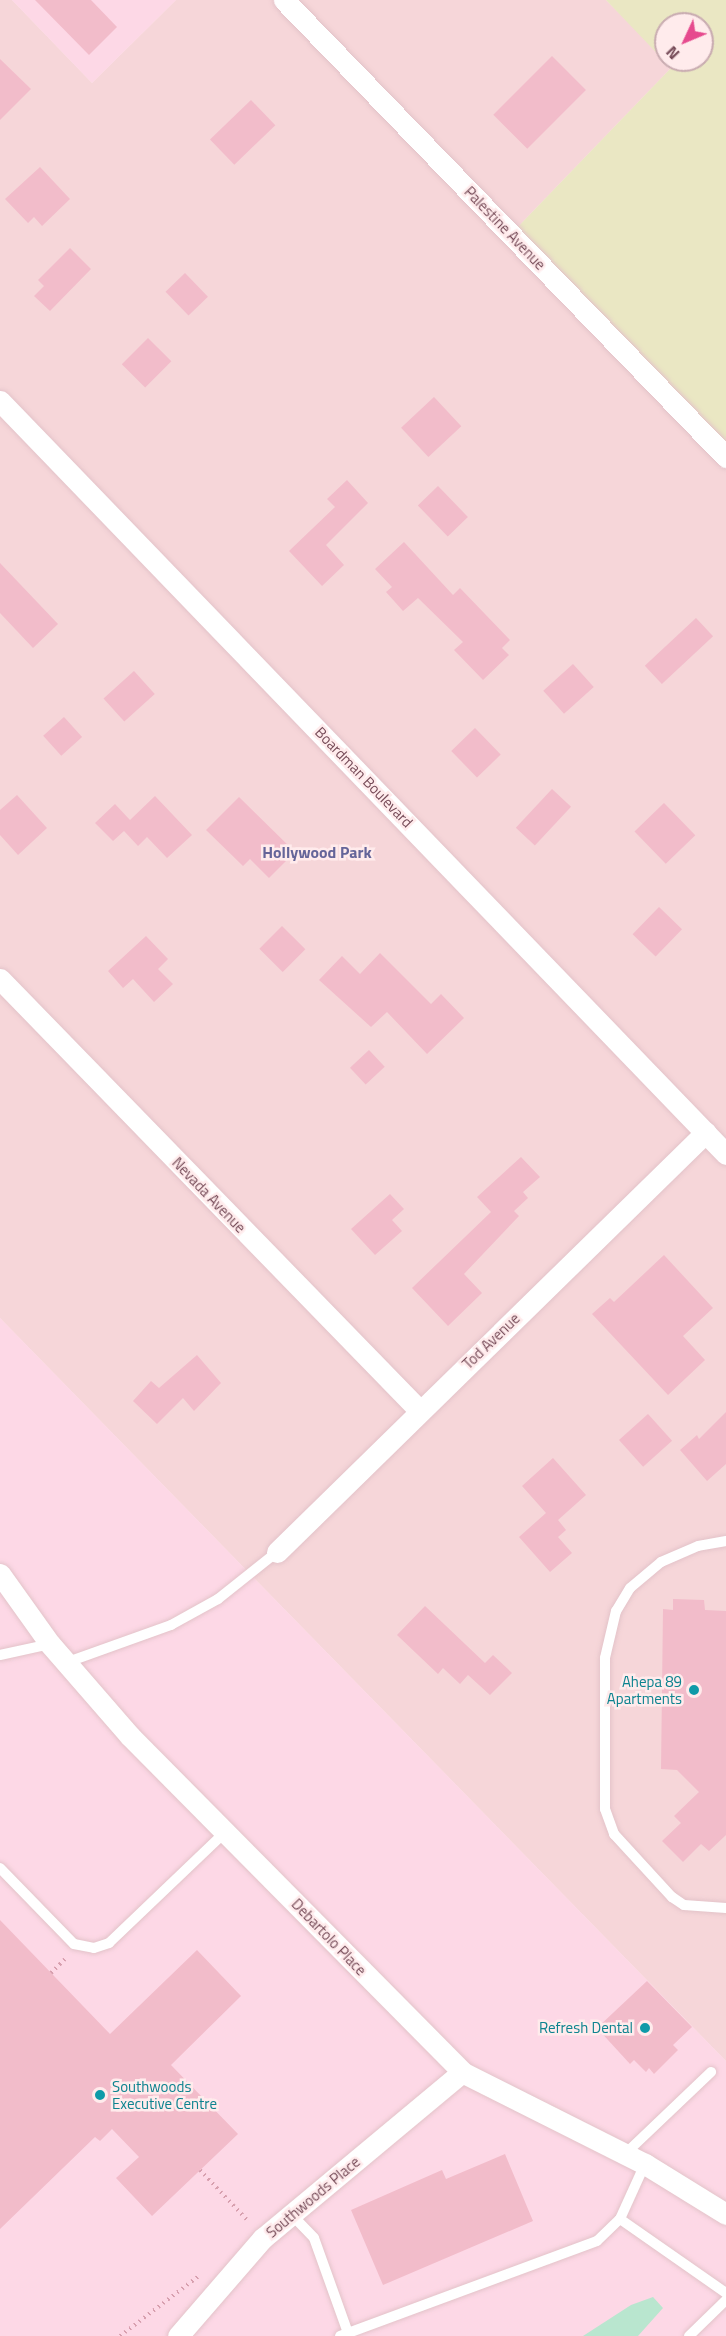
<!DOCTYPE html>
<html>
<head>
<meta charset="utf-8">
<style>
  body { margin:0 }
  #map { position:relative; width:726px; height:2336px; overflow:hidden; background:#fce5e6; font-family:"Titillium Web",sans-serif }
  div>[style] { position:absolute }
  .residential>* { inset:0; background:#f6d6d9 }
  .commercial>* { inset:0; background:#fdd8e6 }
  .green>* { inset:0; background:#eae7c3 }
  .water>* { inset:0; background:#b9e6cf }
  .building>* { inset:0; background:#f2bcca; transform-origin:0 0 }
  .path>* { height:4px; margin-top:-2px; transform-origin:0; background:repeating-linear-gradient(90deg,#d79fae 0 1.5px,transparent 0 6px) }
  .roads { filter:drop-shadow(0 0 2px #e3c3c9) drop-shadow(0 0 2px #e3c3c9) }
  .lane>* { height:10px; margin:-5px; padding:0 5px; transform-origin:5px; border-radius:5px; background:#fff }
  .street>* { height:21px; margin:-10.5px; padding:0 10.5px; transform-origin:10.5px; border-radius:10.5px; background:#fff }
  .dots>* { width:16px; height:16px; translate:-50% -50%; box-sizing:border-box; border:3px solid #ffebec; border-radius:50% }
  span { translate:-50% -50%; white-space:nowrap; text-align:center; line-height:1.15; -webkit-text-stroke:5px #ffebec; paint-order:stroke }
  .street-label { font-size:15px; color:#754a57 }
  .culture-label { font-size:15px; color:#0d838f }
  .right { translate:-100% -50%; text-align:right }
  .left { translate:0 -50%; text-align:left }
  .neighbourhood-label { font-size:16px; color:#656599; font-weight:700 }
  .north { position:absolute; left:654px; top:12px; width:60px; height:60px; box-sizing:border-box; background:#ffebec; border:2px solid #c8abb0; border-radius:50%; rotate:226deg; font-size:16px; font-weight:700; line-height:24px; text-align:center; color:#754a57 }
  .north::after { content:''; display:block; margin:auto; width:21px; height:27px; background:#e64a8e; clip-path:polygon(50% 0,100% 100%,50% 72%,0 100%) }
</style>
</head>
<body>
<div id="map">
  <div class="residential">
    <i style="clip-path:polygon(0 0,12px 0,92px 83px,176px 0,606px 0,672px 67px,511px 234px,726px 457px,726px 2061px,0 1318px)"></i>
  </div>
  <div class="commercial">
    <i style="clip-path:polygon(12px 0,176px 0,92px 83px)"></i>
    <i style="clip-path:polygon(0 1318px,726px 2061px,726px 2336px,0 2336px)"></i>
  </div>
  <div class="green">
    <i style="clip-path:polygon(evenodd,606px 0,726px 0,726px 457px,511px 234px,671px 68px,606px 0,666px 24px,702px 24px,702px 60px,666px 60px,666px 24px)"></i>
  </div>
  <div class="water">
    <i style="clip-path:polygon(653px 2297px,663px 2308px,638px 2336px,583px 2336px,631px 2305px)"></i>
  </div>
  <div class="building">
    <i style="clip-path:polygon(35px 0,91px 0,117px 27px,89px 55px)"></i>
    <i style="left:552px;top:56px;width:48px;height:83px;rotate:45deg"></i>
    <i style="clip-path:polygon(0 59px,31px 89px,0 120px)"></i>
    <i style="left:251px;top:100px;width:35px;height:57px;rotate:46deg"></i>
    <i style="clip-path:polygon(40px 167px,70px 199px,42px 226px,34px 217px,28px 223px,5px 199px)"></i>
    <i style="clip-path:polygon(70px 248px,91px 269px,50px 311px,34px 296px,44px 286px,38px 280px)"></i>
    <i style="left:185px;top:273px;width:33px;height:27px;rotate:46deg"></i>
    <i style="left:148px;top:338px;width:33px;height:37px;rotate:45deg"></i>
    <i style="left:434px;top:397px;width:40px;height:45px;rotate:47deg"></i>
    <i style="clip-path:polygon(347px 480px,368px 503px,326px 545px,344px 565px,322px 586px,289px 551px,335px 507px,327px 499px)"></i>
    <i style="left:438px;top:486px;width:43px;height:28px;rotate:46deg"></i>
    <i style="clip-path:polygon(404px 542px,453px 595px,460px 588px,510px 640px,502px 648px,509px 655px,483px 680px,454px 650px,463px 642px,418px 598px,403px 611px,386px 592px,392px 587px,375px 569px)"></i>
    <i style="clip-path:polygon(0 563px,58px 624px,33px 648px,0 613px)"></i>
    <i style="left:696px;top:618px;width:25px;height:70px;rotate:47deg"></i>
    <i style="left:573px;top:664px;width:31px;height:40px;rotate:48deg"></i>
    <i style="left:134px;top:671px;width:31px;height:41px;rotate:48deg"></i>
    <i style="left:64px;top:717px;width:27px;height:28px;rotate:48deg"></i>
    <i style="left:475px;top:728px;width:37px;height:33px;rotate:46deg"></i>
    <i style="left:552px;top:789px;width:26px;height:53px;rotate:43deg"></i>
    <i style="clip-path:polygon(17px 795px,47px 828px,18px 855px,0 835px,0 810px)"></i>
    <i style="clip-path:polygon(155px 796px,192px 835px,167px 858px,147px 837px,138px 846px,124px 831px,113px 841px,95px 823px,115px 804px,130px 820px)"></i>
    <i style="clip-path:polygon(239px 797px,295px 852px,269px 878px,250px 859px,243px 866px,206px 830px)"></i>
    <i style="left:664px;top:803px;width:45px;height:41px;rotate:46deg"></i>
    <i style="left:659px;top:907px;width:32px;height:38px;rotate:44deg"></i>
    <i style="left:282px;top:926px;width:33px;height:32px;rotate:45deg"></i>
    <i style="clip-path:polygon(146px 936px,168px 959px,158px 969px,173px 984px,154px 1002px,133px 979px,123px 988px,108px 971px)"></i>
    <i style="clip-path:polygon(380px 953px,431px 1004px,441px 994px,464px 1018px,427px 1054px,387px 1012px,371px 1027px,319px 980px,342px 956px,360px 974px)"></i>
    <i style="left:369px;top:1050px;width:23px;height:26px;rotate:47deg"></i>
    <i style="clip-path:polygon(521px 1157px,540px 1177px,523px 1192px,528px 1198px,514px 1211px,519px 1216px,464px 1274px,482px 1293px,448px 1326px,412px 1288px,491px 1212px,477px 1197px)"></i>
    <i style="clip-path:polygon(390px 1194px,404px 1209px,392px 1220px,402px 1231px,375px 1255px,351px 1229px)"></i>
    <i style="clip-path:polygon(664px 1255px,713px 1308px,683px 1336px,705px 1360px,668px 1395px,592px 1314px,610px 1298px,614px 1302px)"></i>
    <i style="clip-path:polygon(197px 1355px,221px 1383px,194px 1411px,183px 1398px,157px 1424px,133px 1401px,151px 1381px,159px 1388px)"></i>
    <i style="clip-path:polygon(726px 1412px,726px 1464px,707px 1481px,680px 1450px,697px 1435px,699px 1439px)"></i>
    <i style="left:648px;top:1414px;width:36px;height:39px;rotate:48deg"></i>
    <i style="clip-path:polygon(553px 1458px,586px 1495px,558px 1520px,566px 1530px,558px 1537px,572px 1553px,550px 1572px,519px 1537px,546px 1513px,522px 1486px)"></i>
    <i style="clip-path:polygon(673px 1599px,704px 1600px,705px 1610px,726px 1611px,726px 1835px,709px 1851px,701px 1844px,683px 1862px,662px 1841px,681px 1823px,674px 1816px,699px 1792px,677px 1770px,661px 1769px,663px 1609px,673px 1610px)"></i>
    <i style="clip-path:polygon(425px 1606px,485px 1663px,493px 1655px,512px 1673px,490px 1695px,468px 1675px,460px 1684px,443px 1668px,438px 1674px,397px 1635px)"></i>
    <i style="clip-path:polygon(0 1920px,110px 2034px,197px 1950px,241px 1996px,171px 2065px,238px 2134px,152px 2216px,116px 2178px,139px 2157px,112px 2129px,100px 2141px,95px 2137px,0 2229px)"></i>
    <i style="clip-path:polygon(647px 1981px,692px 2027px,673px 2045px,678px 2050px,654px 2074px,649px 2068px,646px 2072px,634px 2060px,630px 2064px,597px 2028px)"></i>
    <i style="clip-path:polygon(505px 2154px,533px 2221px,383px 2285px,351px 2210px,442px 2170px,446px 2179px)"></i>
  </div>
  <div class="path">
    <i style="left:51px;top:1973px;width:20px;rotate:-45deg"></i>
    <i style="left:200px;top:2170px;width:71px;rotate:46.7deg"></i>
    <i style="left:120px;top:2336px;width:101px;rotate:-37.3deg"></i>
  </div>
  <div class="roads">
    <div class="lane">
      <i style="left:726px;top:1541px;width:28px;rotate:170deg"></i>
      <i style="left:698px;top:1546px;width:40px;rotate:156.6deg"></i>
      <i style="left:661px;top:1562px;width:40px;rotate:140deg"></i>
      <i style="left:630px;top:1588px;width:27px;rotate:121deg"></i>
      <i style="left:616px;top:1611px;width:48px;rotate:103.2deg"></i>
      <i style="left:605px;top:1658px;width:151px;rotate:90deg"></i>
      <i style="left:605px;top:1809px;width:27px;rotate:70deg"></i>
      <i style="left:614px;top:1834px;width:86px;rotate:47.4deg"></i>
      <i style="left:672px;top:1897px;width:14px;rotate:34deg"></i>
      <i style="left:684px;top:1905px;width:42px;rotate:4.1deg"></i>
      <i style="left:0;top:1655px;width:51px;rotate:-12.4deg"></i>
      <i style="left:65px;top:1663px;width:113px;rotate:-19.7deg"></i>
      <i style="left:171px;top:1625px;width:54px;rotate:-29deg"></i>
      <i style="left:218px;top:1599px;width:75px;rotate:-38.5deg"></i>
      <i style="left:0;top:1868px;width:106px;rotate:45.8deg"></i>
      <i style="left:74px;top:1944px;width:20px;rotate:11deg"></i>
      <i style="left:94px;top:1948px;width:16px;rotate:-18deg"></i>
      <i style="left:109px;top:1943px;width:162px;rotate:-43.7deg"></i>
      <i style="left:625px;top:2154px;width:119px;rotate:-43.6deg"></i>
      <i style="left:291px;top:2214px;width:33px;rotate:46deg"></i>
      <i style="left:314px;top:2238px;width:104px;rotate:70.3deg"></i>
      <i style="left:620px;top:2219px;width:129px;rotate:34.9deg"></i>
      <i style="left:340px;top:2336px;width:274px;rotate:-20.3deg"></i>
      <i style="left:597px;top:2241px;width:32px;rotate:-44deg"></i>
      <i style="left:620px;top:2219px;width:60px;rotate:-65.6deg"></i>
      <i style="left:689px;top:2336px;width:52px;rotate:-44.2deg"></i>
    </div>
    <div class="street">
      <i style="left:284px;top:0;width:636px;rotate:45.96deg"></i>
      <i style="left:0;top:401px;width:1046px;rotate:46.05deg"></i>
      <i style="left:0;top:979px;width:601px;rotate:45.81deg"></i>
      <i style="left:277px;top:1552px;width:600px;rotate:-44.39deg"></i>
      <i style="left:0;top:1574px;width:86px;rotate:54.5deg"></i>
      <i style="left:50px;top:1644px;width:122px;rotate:49deg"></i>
      <i style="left:130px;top:1736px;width:472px;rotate:45.3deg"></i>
      <i style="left:462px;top:2072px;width:205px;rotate:26.7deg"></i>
      <i style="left:645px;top:2164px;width:95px;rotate:31.7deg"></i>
      <i style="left:178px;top:2336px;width:130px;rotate:-49.1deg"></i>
      <i style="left:263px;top:2238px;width:259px;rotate:-39.8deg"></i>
    </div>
  </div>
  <div class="dots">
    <i style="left:694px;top:1690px;background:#0f9aa8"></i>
    <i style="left:645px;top:2028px;background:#0f9aa8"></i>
    <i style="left:100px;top:2095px;background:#0f9aa8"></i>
  </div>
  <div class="street-label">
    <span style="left:505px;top:228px;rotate:46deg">Palestine Avenue</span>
    <span style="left:364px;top:777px;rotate:46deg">Boardman Boulevard</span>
    <span style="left:209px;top:1195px;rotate:46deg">Nevada Avenue</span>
    <span style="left:491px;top:1341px;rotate:-44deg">Tod Avenue</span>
    <span style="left:329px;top:1937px;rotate:46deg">Debartolo Place</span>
    <span style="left:313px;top:2197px;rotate:-40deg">Southwoods Place</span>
  </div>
  <div class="culture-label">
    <span class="right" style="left:682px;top:1690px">Ahepa 89<br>Apartments</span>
    <span class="right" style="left:633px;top:2028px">Refresh Dental</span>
    <span class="left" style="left:112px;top:2095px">Southwoods<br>Executive Centre</span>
  </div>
  <div class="neighbourhood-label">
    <span style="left:317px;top:852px">Hollywood Park</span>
  </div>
  <div class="north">N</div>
</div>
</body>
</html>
